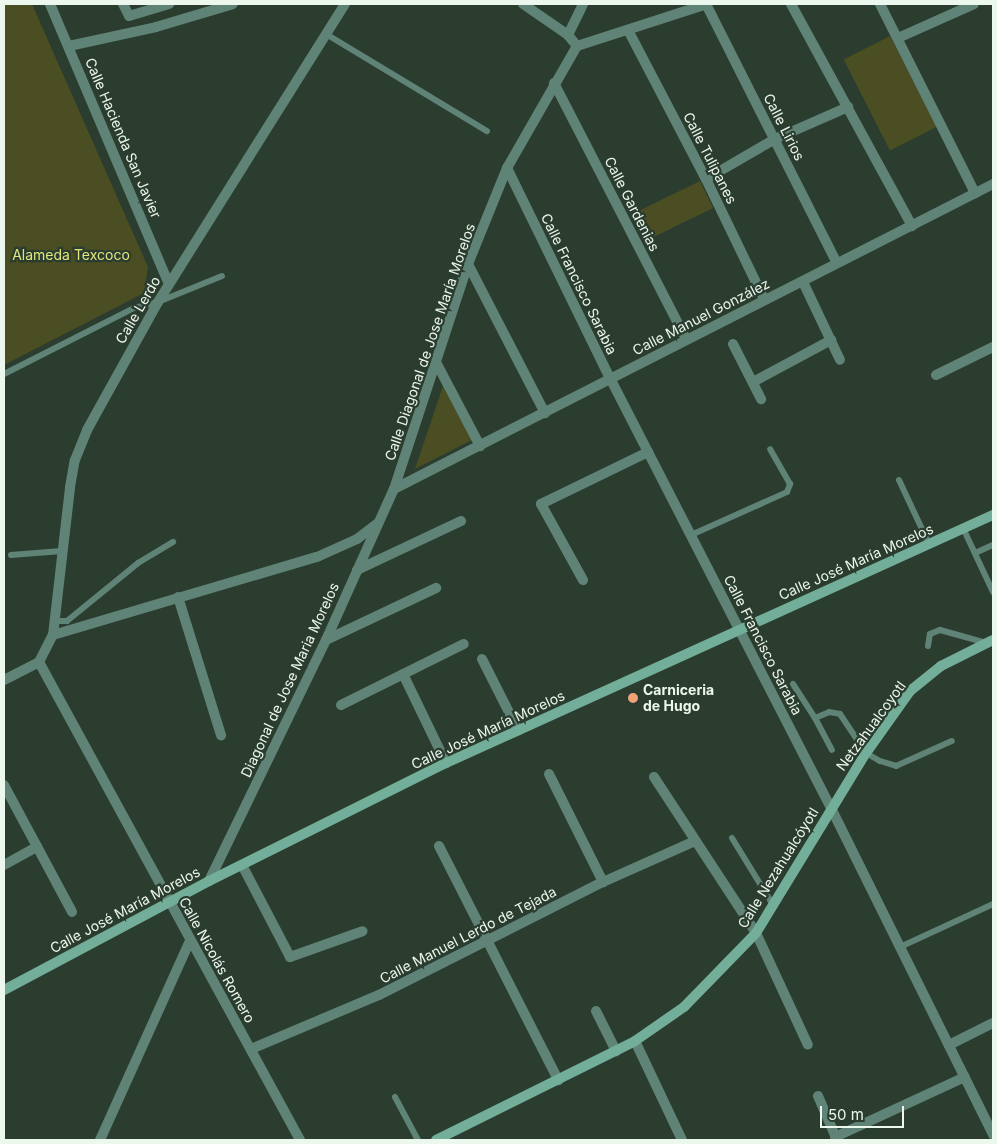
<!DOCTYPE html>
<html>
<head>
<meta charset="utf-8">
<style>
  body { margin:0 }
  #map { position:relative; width:997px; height:1144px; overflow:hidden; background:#2b3d2f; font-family:Inter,sans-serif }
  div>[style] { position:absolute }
  .green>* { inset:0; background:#4b4d23; transform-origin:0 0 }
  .lane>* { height:6px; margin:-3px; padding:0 3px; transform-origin:3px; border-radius:3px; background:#5f8477 }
  .street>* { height:10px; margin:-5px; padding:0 5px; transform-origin:5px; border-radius:5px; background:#5f8477 }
  .secondary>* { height:10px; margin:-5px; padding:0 5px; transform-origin:5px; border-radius:5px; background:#73ae9a }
  .dots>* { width:14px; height:14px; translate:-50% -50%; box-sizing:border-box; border:2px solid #2b3d2f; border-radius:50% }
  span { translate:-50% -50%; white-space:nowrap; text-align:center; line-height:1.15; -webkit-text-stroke:4.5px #2b3d2f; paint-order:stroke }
  .street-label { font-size:14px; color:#ecf7ee }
  .park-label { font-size:14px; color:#e1e57b }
  .poi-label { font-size:14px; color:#ecf7ee; font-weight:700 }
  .left { translate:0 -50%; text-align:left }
  .frame { position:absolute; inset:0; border:5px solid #ecf7ee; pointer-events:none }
  .scale { position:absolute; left:820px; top:1106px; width:84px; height:22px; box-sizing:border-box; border:2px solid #ecf7ee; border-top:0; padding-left:6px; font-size:15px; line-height:18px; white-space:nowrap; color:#ecf7ee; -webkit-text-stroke:4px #2b3d2f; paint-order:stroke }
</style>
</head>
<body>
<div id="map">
  <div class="green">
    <i style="clip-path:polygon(4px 4px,32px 4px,148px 267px,144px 293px,4px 365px)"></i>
    <i style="left:890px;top:36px;width:102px;height:52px;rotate:63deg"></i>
    <i style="left:700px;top:181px;width:30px;height:73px;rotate:64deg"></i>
    <i style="clip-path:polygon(443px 386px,472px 440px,415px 469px)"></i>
  </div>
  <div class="lane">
    <i style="left:326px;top:34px;width:188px;rotate:31.1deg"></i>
    <i style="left:4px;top:374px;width:146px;rotate:-26.9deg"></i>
    <i style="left:134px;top:308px;width:25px;rotate:-14deg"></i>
    <i style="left:158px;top:302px;width:69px;rotate:-22.1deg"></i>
    <i style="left:899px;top:480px;width:71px;rotate:64.9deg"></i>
    <i style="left:963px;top:528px;width:71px;rotate:64.9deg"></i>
    <i style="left:691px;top:535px;width:105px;rotate:-24.1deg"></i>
    <i style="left:787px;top:492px;width:9px;rotate:-69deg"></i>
    <i style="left:790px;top:484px;width:40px;rotate:-119.7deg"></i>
    <i style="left:975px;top:553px;width:20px;rotate:-24deg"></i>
    <i style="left:11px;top:555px;width:51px;rotate:-4.5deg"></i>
    <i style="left:55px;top:621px;width:12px"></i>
    <i style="left:67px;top:621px;width:92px;rotate:-39.2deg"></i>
    <i style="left:138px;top:563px;width:41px;rotate:-31deg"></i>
    <i style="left:928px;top:646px;width:12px;rotate:-81deg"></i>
    <i style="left:930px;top:634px;width:11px;rotate:-22deg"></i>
    <i style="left:940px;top:630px;width:49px;rotate:15.5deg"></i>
    <i style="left:793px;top:684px;width:40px;rotate:57.1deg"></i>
    <i style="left:815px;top:718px;width:15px;rotate:-23deg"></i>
    <i style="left:829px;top:712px;width:11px;rotate:10deg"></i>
    <i style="left:840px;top:714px;width:47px;rotate:56.3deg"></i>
    <i style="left:866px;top:753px;width:16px;rotate:30deg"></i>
    <i style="left:880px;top:761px;width:17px;rotate:17deg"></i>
    <i style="left:896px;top:766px;width:61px;rotate:-24.1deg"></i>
    <i style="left:815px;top:718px;width:36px;rotate:62deg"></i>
    <i style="left:732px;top:838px;width:79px;rotate:58.5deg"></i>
    <i style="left:900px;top:947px;width:102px;rotate:-24.8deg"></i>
    <i style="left:395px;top:1097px;width:49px;rotate:61.9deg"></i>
  </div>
  <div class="street">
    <i style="left:50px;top:4px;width:304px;rotate:67deg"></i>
    <i style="left:123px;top:4px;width:13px;rotate:63deg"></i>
    <i style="left:129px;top:16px;width:42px;rotate:-16.7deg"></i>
    <i style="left:523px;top:4px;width:55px;rotate:34.6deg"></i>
    <i style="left:568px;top:35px;width:14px;rotate:51deg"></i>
    <i style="left:706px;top:4px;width:290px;rotate:63.2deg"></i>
    <i style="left:791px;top:4px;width:253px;rotate:61.4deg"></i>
    <i style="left:880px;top:4px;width:212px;rotate:63.3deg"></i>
    <i style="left:628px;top:30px;width:168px;rotate:62.4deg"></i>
    <i style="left:706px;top:179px;width:133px;rotate:64.2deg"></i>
    <i style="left:568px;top:35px;width:34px;rotate:-64deg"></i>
    <i style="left:898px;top:38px;width:83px;rotate:-24.1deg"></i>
    <i style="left:69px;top:46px;width:89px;rotate:-12.3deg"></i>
    <i style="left:156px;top:27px;width:80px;rotate:-16.6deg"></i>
    <i style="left:577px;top:46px;width:137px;rotate:-17.9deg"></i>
    <i style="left:554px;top:83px;width:288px;rotate:62.7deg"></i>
    <i style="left:507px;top:168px;width:236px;rotate:63.9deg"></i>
    <i style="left:611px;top:380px;width:481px;rotate:62.8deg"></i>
    <i style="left:831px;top:808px;width:365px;rotate:63.6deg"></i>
    <i style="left:706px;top:179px;width:80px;rotate:-30.1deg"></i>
    <i style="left:775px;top:139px;width:80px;rotate:-23.7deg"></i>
    <i style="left:468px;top:264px;width:168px;rotate:62.7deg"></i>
    <i style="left:803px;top:282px;width:86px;rotate:64.6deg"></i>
    <i style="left:733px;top:344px;width:62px;rotate:63deg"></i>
    <i style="left:437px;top:364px;width:93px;rotate:62.3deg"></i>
    <i style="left:936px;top:375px;width:64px;rotate:-26.2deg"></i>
    <i style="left:753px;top:382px;width:89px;rotate:-28.3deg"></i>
    <i style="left:394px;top:489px;width:672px;rotate:-26.98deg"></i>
    <i style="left:357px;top:570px;width:115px;rotate:-25.2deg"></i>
    <i style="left:583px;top:580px;width:87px;rotate:-118.9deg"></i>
    <i style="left:541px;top:504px;width:119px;rotate:-25.9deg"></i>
    <i style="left:178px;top:597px;width:145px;rotate:72.7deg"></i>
    <i style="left:53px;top:635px;width:275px;rotate:-16.5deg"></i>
    <i style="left:317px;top:557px;width:44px;rotate:-24.2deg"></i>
    <i style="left:357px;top:539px;width:26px;rotate:-37deg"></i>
    <i style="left:326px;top:640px;width:122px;rotate:-25.3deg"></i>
    <i style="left:482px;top:659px;width:80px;rotate:63.1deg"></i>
    <i style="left:39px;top:662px;width:30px;rotate:-63deg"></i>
    <i style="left:53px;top:635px;width:149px;rotate:-83.4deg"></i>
    <i style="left:70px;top:487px;width:27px;rotate:-80deg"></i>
    <i style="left:75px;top:460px;width:32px;rotate:-68deg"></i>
    <i style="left:87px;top:430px;width:146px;rotate:-61deg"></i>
    <i style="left:158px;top:302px;width:352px;rotate:-57.9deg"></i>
    <i style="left:39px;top:662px;width:545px;rotate:61.36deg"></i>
    <i style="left:403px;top:674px;width:99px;rotate:64.2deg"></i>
    <i style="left:4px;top:680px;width:39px;rotate:-27deg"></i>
    <i style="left:341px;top:705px;width:137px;rotate:-26.4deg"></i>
    <i style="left:549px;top:774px;width:121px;rotate:63.4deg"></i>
    <i style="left:654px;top:777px;width:186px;rotate:56.8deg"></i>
    <i style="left:756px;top:933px;width:123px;rotate:65.1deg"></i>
    <i style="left:4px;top:785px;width:144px;rotate:61.8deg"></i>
    <i style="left:439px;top:846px;width:263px;rotate:63deg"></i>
    <i style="left:4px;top:865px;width:38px;rotate:-29deg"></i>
    <i style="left:242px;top:865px;width:104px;rotate:62.4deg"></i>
    <i style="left:290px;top:957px;width:77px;rotate:-19.6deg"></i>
    <i style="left:209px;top:881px;width:268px;rotate:-64.1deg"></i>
    <i style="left:326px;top:640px;width:166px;rotate:-65.8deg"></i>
    <i style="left:394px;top:489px;width:237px;rotate:-71.8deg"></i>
    <i style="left:468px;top:264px;width:104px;rotate:-67.9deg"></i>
    <i style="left:507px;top:168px;width:141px;rotate:-60.2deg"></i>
    <i style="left:596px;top:1011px;width:45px;rotate:63.4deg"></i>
    <i style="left:635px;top:1041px;width:110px;rotate:64.6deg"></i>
    <i style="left:949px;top:1045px;width:49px;rotate:-26.6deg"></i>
    <i style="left:251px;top:1049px;width:139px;rotate:-22.9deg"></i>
    <i style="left:379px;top:995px;width:251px;rotate:-26.8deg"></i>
    <i style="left:603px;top:882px;width:101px;rotate:-24deg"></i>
    <i style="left:818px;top:1096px;width:48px;rotate:66.6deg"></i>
    <i style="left:835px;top:1137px;width:143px;rotate:-24.8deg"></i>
    <i style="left:100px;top:1140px;width:218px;rotate:-65.7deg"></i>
  </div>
  <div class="secondary">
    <i style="left:4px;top:990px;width:232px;rotate:-28deg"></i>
    <i style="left:209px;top:881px;width:265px;rotate:-26.5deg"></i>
    <i style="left:446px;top:763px;width:601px;rotate:-24.39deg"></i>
    <i style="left:436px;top:1140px;width:222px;rotate:-26.4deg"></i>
    <i style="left:635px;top:1041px;width:60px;rotate:-34.8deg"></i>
    <i style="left:684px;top:1007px;width:103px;rotate:-45.8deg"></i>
    <i style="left:756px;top:933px;width:211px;rotate:-58.6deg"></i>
    <i style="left:866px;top:753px;width:76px;rotate:-54.6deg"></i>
    <i style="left:910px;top:691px;width:40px;rotate:-39deg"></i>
    <i style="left:941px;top:666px;width:58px;rotate:-26.6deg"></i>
  </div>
  <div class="dots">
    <i style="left:633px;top:698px;background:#efa377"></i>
  </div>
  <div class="street-label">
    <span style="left:784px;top:127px;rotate:63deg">Calle Lirios</span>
    <span style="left:123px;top:138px;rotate:67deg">Calle Hacienda San Javier</span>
    <span style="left:710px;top:158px;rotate:63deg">Calle Tulipanes</span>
    <span style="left:632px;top:204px;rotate:63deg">Calle Gardenias</span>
    <span style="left:579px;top:284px;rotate:64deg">Calle Francisco Sarabia</span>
    <span style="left:138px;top:310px;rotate:-60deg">Calle Lerdo</span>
    <span style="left:701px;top:317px;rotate:-27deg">Calle Manuel González</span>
    <span style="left:430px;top:342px;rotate:-71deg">Calle Diagonal de Jose María Morelos</span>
    <span style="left:856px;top:562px;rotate:-24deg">Calle José María Morelos</span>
    <span style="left:763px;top:645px;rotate:63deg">Calle Francisco Sarabia</span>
    <span style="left:290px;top:680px;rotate:-65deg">Diagonal de Jose Maria Morelos</span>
    <span style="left:871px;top:726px;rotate:-54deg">Netzahualcoyotl</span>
    <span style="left:488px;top:730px;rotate:-25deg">Calle José María Morelos</span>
    <span style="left:778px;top:868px;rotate:-58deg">Calle Nezahualcóyotl</span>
    <span style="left:125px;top:910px;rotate:-28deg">Calle José María Morelos</span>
    <span style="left:468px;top:935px;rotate:-27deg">Calle Manuel Lerdo de Tejada</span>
    <span style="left:217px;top:960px;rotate:61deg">Calle Nicolás Romero</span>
  </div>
  <div class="park-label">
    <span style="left:71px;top:255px">Alameda Texcoco</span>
  </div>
  <div class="poi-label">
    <span class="left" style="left:643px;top:698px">Carniceria<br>de Hugo</span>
  </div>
  <div class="frame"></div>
  <div class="scale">50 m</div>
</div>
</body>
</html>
